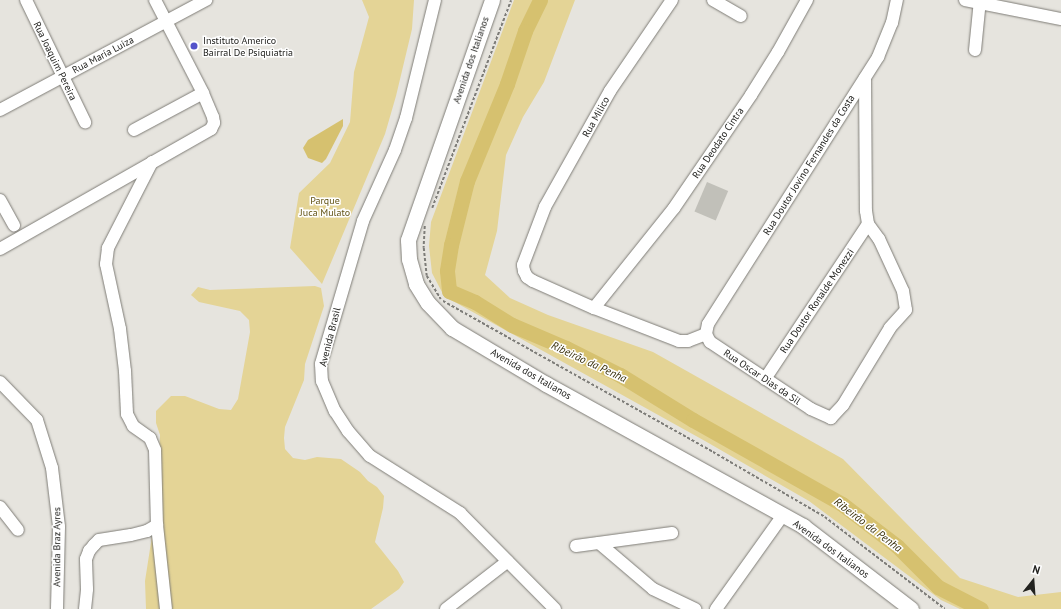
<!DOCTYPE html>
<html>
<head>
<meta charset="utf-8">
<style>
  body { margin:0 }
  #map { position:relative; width:1061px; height:609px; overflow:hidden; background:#e6e4de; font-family:"PT Sans",sans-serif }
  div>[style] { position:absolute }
  .green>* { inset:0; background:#e4d496 }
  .water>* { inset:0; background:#d6c16f }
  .river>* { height:15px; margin:-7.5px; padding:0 7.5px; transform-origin:7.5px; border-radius:7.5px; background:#d6c16f }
  .building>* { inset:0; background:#c1c0b9; transform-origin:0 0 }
  .path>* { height:1.5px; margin-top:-0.75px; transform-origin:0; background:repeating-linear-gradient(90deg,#7d7c78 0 3px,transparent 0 5px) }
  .roads { filter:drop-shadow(0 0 1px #7e7c76) drop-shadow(0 0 1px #7e7c76) }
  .minor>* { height:12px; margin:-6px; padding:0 6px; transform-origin:6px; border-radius:6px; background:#fff }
  .major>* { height:15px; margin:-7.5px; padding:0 7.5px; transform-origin:7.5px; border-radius:7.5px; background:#fff }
  .dots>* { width:11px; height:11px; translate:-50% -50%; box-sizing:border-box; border:2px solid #fff; border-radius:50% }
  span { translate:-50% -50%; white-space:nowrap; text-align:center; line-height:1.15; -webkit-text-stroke:3px #fff; paint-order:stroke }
  .poi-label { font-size:10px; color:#22221f }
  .left { translate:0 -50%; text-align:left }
  .street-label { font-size:10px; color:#22221f }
  .park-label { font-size:10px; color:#635415 }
  .water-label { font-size:11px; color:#362d08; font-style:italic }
  .north { position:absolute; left:1013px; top:561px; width:40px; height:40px; -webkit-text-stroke:3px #fff; paint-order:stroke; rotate:17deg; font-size:11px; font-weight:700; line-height:16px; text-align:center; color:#22221f }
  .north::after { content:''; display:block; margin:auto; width:14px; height:18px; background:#22221f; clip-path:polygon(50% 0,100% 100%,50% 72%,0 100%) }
</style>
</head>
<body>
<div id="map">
  <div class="green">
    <i style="clip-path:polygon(362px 0,414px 0,412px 29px,396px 96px,385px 134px,322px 284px,290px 248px,299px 193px,330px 163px,350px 122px,354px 72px,369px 17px)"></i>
    <i style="clip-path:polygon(514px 0,575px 0,544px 82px,523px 117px,506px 155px,497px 231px,485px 275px,510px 298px,548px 315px,653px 352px,843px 459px,960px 578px,1018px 597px,1061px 592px,1061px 609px,960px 609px,941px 600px,809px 501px,705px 441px,444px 296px,432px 273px,429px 246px,431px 222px)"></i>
    <i style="clip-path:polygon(315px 286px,321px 288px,324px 306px,305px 364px,304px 380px,285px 427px,284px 438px,285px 449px,293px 458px,305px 460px,317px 457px,341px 459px,360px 472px,368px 481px,377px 487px,384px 496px,383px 508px,375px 542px,398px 571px,404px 582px,399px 589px,371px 609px,146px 609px,145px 581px,152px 536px,159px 460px,160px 435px,156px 423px,156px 411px,171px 396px,185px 396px,219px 409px,231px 410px,238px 399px,250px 332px,249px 320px,240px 311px,199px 302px,191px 295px,198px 287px,210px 290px)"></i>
  </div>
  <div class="water">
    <i style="clip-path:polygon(343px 119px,343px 126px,326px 159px,322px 163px,308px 158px,303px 148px,308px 140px)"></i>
  </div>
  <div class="river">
    <i style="left:540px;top:0;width:34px;rotate:116deg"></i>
    <i style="left:525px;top:31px;width:56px;rotate:108.8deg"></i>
    <i style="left:507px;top:84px;width:105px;rotate:112.4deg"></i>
    <i style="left:467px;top:181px;width:66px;rotate:104deg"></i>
    <i style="left:451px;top:245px;width:26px;rotate:99deg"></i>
    <i style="left:447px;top:271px;width:20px;rotate:84deg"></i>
    <i style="left:449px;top:291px;width:28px;rotate:23deg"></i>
    <i style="left:475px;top:302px;width:44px;rotate:31.9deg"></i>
    <i style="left:512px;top:325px;width:59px;rotate:23.1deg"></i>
    <i style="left:566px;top:348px;width:60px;rotate:26.6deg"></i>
    <i style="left:620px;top:375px;width:86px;rotate:31.7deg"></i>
    <i style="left:693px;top:420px;width:171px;rotate:29.4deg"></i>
    <i style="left:842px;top:504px;width:69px;rotate:37.4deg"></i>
    <i style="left:897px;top:546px;width:58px;rotate:45deg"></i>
    <i style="left:938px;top:587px;width:48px;rotate:27.1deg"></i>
  </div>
  <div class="building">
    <i style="left:707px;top:182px;width:23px;height:32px;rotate:23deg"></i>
  </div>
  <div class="path">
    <i style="left:432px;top:208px;width:222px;rotate:-69.2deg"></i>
    <i style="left:425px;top:226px;width:22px;rotate:93deg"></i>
    <i style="left:424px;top:248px;width:28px;rotate:84deg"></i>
    <i style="left:427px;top:276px;width:27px;rotate:59deg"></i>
    <i style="left:443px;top:301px;width:309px;rotate:29.2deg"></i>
    <i style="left:713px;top:452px;width:129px;rotate:30.1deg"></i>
    <i style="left:825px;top:517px;width:151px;rotate:37.5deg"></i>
  </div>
  <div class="roads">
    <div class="minor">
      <i style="left:26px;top:0;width:136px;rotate:64.2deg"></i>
      <i style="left:435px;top:0;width:122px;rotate:103.8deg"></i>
      <i style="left:406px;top:118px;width:34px;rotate:109deg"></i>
      <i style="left:395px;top:150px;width:78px;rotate:114.3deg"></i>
      <i style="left:363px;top:221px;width:149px;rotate:106.4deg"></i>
      <i style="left:321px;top:364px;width:17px;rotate:87deg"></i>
      <i style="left:322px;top:381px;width:33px;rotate:67deg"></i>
      <i style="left:335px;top:411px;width:24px;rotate:57deg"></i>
      <i style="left:348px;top:431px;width:33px;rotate:49deg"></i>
      <i style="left:370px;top:456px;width:107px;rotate:32.3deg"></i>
      <i style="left:460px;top:513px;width:135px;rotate:45.3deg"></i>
      <i style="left:672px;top:0;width:110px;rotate:124.3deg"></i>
      <i style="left:610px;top:91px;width:133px;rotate:119.3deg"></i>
      <i style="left:545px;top:207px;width:62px;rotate:110.8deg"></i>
      <i style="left:523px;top:265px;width:6px;rotate:81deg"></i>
      <i style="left:524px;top:271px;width:7px;rotate:63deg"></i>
      <i style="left:527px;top:277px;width:7px;rotate:34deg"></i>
      <i style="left:533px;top:281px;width:67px;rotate:23.9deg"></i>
      <i style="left:594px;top:308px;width:91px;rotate:21.2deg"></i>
      <i style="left:679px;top:341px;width:9px"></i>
      <i style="left:688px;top:341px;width:19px;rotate:-21deg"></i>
      <i style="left:713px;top:0;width:32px;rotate:30deg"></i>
      <i style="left:965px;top:0;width:98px;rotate:11.2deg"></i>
      <i style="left:975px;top:50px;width:50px;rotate:-84.3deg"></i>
      <i style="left:865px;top:78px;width:133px;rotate:89.6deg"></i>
      <i style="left:866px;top:211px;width:13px;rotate:81deg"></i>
      <i style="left:868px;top:224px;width:19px;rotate:54deg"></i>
      <i style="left:879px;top:239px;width:57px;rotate:65.2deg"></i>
      <i style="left:903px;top:291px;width:19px;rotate:81deg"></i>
      <i style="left:906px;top:310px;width:24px;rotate:132deg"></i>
      <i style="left:890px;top:328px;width:90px;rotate:121.4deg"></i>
      <i style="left:843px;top:405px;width:18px;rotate:133deg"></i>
      <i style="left:831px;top:418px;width:22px;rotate:-156deg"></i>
      <i style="left:811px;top:409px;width:121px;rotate:-146.4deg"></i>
      <i style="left:710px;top:342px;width:9px;rotate:-117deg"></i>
      <i style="left:706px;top:334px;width:10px;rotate:-79deg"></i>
      <i style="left:708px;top:324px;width:317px;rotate:-57.5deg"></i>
      <i style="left:878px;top:57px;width:37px;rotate:-68deg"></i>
      <i style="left:892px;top:23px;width:24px;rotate:-78deg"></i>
      <i style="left:0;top:110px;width:234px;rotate:-28.1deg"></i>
      <i style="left:134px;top:130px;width:78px;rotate:-28.2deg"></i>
      <i style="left:152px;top:162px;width:97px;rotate:117.1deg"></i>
      <i style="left:108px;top:248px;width:16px;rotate:97deg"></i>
      <i style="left:106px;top:264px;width:66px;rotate:77.8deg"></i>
      <i style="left:120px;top:329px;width:42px;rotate:83.2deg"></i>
      <i style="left:125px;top:371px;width:43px;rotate:87.3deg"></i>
      <i style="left:127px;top:414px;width:13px;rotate:63deg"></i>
      <i style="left:133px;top:426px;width:21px;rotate:35deg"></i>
      <i style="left:150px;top:438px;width:13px;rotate:67deg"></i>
      <i style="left:155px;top:450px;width:75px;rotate:88.5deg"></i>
      <i style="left:157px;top:525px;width:84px;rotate:83.9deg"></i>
      <i style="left:0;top:200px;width:29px;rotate:61deg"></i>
      <i style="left:0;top:249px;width:243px;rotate:-29.6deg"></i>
      <i style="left:211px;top:129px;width:7px;rotate:-63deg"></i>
      <i style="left:214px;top:123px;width:6px;rotate:-99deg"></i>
      <i style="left:213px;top:117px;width:26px;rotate:-113deg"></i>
      <i style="left:203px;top:93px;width:105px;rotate:-117.3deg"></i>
      <i style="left:594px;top:308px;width:128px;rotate:-51.3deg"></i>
      <i style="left:674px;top:208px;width:137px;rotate:-55.7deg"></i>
      <i style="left:751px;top:95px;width:51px;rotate:-57.9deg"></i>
      <i style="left:778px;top:52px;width:60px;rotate:-60.9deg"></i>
      <i style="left:765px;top:379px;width:186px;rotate:-56.4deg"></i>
      <i style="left:0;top:382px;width:53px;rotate:45.8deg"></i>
      <i style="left:37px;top:420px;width:50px;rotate:72.6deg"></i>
      <i style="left:52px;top:468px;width:59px;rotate:83.2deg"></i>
      <i style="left:59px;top:527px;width:82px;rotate:91.4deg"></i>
      <i style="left:0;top:507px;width:29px;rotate:52deg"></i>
      <i style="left:599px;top:543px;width:71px;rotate:40.4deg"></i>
      <i style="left:653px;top:589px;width:47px;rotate:25.5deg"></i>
      <i style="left:576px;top:546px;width:97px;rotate:-7.7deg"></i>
      <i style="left:85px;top:609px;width:20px;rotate:-84deg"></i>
      <i style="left:87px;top:589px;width:30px;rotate:-92deg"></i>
      <i style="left:86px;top:559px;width:9px;rotate:-69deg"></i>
      <i style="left:89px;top:551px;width:8px;rotate:-50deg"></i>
      <i style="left:94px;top:545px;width:7px;rotate:-45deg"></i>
      <i style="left:99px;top:540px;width:32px;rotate:-9deg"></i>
      <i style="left:131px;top:535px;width:16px;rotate:-14deg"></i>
      <i style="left:147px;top:531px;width:12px;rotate:-31deg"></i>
      <i style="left:446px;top:609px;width:78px;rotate:-37.7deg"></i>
      <i style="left:716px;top:609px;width:115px;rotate:-54.5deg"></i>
    </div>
    <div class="major">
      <i style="left:492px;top:0;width:254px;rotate:109.3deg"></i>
      <i style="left:408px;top:240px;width:19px;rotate:87deg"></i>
      <i style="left:409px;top:259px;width:26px;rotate:74deg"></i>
      <i style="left:416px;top:284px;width:22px;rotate:58deg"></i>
      <i style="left:428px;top:303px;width:35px;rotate:46deg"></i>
      <i style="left:452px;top:328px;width:109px;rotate:30.8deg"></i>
      <i style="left:546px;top:384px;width:294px;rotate:28.9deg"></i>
      <i style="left:803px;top:526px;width:136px;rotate:37.5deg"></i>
    </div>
  </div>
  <div class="dots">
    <i style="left:194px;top:46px;background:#5453ca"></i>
  </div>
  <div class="poi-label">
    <span class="left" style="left:203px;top:46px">Instituto Americo<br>Bairral De Psiquiatria</span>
  </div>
  <div class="street-label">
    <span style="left:103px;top:55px;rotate:-28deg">Rua María Luiza</span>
    <span style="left:471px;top:60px;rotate:-71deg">Avenida dos Italianos</span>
    <span style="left:55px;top:61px;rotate:64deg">Rua Joaquim Pereira</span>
    <span style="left:596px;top:117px;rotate:-61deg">Rua Milico</span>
    <span style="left:718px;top:143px;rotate:-56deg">Rua Deodato Cintra</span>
    <span style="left:809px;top:165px;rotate:-58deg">Rua Doutor Jovino Fernandes da Costa</span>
    <span style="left:817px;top:301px;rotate:-56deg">Rua Doutor Ronalde Monezzi</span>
    <span style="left:330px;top:337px;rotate:-76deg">Avenida Brasil</span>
    <span style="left:531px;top:374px;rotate:30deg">Avenida dos Italianos</span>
    <span style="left:762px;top:377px;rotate:34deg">Rua Oscar Dias da Sil</span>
    <span style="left:57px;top:547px;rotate:-90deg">Avenida Braz Ayres</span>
    <span style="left:831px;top:549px;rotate:36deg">Avenida dos Italianos</span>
  </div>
  <div class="park-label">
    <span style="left:325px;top:206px">Parque<br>Juca Mulato</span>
  </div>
  <div class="water-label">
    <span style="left:589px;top:362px;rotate:25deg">Ribeirão da Penha</span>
    <span style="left:868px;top:525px;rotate:37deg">Ribeirão da Penha</span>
  </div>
  <div class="north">N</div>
</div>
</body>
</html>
